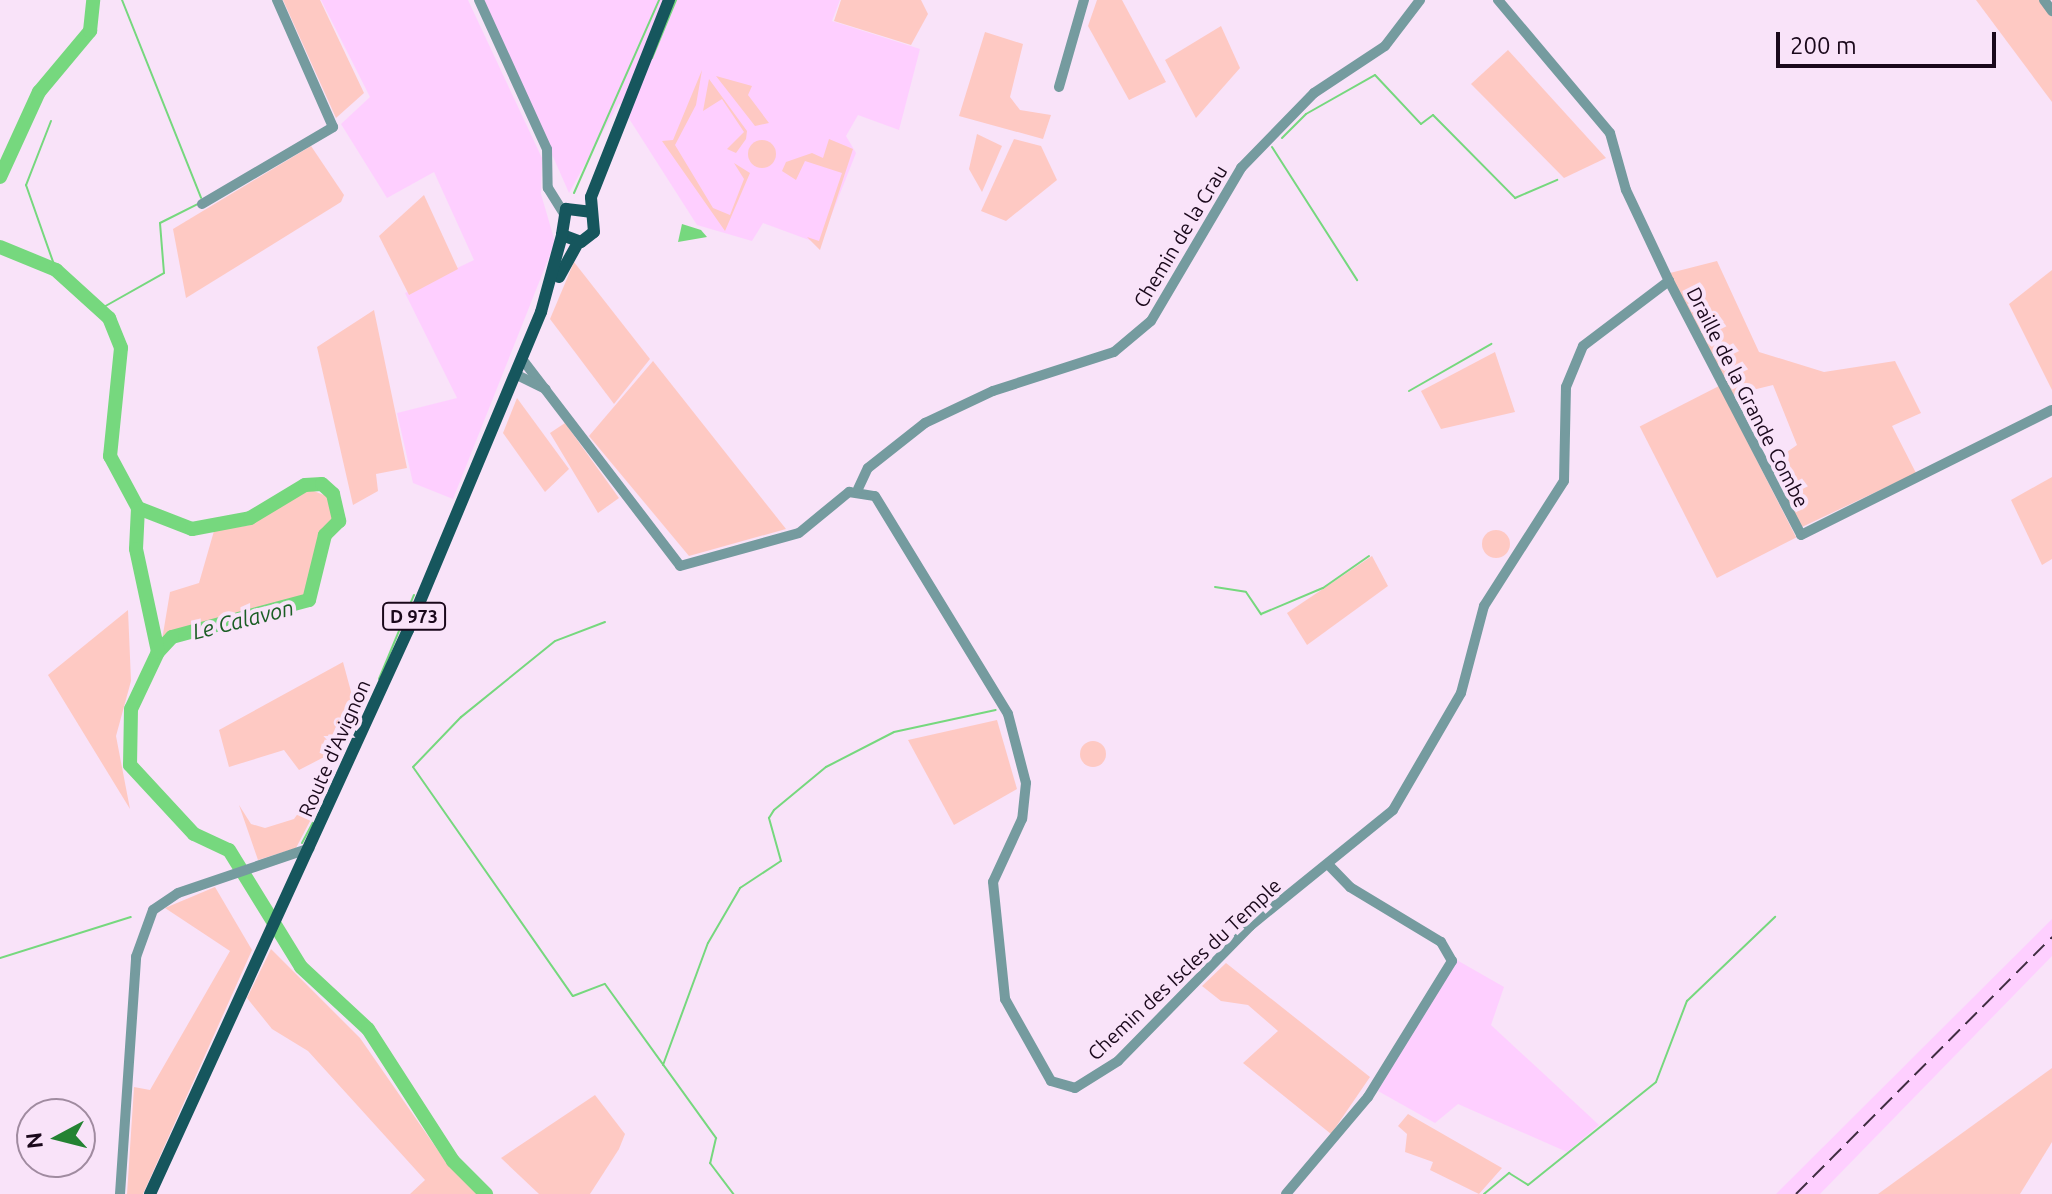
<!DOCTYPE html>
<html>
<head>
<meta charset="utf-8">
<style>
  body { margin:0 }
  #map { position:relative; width:2052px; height:1194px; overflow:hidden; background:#f9e3f9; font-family:Ubuntu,sans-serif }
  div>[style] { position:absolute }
  .built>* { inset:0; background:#fecfff }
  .green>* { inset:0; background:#fec9c3; transform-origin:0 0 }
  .round { border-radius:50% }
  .water>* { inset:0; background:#76d87e }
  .stream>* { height:2px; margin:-1px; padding:0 1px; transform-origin:1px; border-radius:1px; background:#76d87e }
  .river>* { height:14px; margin:-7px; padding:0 7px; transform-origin:7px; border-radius:7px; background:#76d87e }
  .minor>* { height:10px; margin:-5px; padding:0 5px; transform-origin:5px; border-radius:5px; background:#759b9f }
  .major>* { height:12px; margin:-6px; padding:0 6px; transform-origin:6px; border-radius:6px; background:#16565d }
  .rail>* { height:2px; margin-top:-1px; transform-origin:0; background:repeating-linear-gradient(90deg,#402d41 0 16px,transparent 0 24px) }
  span { translate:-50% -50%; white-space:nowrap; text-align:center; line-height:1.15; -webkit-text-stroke:8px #f9e3f9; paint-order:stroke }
  .shield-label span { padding:2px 6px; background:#f9e3f9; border:2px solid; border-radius:6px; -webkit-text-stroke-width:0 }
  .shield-label { font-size:18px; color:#1a081b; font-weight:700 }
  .street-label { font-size:20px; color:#1a081b }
  .water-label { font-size:22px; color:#1b5e25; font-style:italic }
  .north { position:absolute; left:16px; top:1098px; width:80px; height:80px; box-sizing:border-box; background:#f9e3f9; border:2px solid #a08ba0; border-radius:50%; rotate:263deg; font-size:22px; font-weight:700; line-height:32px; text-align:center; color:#1a081b }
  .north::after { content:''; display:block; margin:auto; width:28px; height:36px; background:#248233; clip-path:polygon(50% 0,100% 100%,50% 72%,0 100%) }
  .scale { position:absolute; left:1776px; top:32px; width:220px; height:36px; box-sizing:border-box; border:4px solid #1a081b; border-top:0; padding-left:10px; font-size:24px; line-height:28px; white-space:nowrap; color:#1a081b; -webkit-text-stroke:6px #f9e3f9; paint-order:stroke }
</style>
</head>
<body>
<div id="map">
  <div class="built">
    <i style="clip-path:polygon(321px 0,468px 0,542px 158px,541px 194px,555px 242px,453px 499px,413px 483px,397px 413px,457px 398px,405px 293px,474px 260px,434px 172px,387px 198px,341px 124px,370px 97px)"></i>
    <i style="clip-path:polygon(484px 0,840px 0,832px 21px,920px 49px,899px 130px,858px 115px,846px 136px,856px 153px,820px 244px,763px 223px,752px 241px,697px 225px,619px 103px,569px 193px)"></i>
    <i style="clip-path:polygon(2052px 919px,2052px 956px,1820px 1194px,1776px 1194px)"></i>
    <i style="clip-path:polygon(1455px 959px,1504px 987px,1491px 1025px,1599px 1125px,1567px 1152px,1458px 1104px,1435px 1123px,1378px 1091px)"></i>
  </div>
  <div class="green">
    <i style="clip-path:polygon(283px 0,320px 0,364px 93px,336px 118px)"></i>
    <i style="clip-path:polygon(841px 0,921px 0,928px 14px,911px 45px,834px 21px)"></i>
    <i style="clip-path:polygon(1097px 0,1122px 0,1166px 82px,1129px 100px,1088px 26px)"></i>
    <i style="clip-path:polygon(1976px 0,2039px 0,2052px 17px,2052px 102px)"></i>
    <i style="clip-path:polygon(1221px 26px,1240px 68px,1196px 118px,1165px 60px)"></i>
    <i style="clip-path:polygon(985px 32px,1023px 44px,1010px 97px,1020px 110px,1051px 115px,1043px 139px,959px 116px)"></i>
    <i style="clip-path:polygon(1508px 50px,1606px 158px,1564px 178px,1471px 84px)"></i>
    <i style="clip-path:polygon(702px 70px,696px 105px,675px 145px,713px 208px,730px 215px,744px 179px,734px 163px,750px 173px,725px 231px,662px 141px,673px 140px)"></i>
    <i style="clip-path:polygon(716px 76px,752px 86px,748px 95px,769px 123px,755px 126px)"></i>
    <i style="clip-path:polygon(709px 79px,747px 131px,746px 139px,736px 153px,727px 149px,744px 132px,722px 99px,703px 111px)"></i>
    <i style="clip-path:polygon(977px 134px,1002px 146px,982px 192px,969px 169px)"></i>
    <i style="clip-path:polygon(829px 139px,853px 149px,820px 250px,807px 237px,819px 241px,842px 173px,805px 161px,796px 180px,782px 171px,786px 162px,812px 153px,823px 158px)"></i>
    <i style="clip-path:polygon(1014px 139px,1041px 146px,1057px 180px,1006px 221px,981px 211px)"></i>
    <i class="round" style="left:748px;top:140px;width:28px;height:28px"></i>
    <i style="clip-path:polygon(311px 146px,344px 195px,341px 202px,186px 298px,173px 229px)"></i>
    <i style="clip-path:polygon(424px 195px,458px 269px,409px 295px,379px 236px)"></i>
    <i style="clip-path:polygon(1717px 261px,1759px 352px,1824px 372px,1895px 361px,1921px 413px,1892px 426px,1916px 473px,1802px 527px,1767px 466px,1797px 445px,1773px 385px,1732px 395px,1670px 273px)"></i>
    <i style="clip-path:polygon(574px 262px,650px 359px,614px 404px,550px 319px)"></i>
    <i style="clip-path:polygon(2052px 270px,2052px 390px,2009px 304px)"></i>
    <i style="clip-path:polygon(374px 310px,407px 468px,376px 474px,378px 491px,353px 505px,317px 347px)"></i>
    <i style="clip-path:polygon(1495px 352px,1515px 412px,1441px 429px,1421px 391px)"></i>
    <i style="clip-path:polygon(653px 361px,786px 529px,689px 556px,589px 436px)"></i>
    <i style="left:1719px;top:386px;width:170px;height:89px;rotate:63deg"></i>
    <i style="clip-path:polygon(517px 398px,569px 469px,545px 492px,503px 433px)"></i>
    <i style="clip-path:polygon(565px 423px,619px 498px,598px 513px,550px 433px)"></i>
    <i style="clip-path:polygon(2052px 477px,2052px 559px,2042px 565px,2011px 500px)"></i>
    <i style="clip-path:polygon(306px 488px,329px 497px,334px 520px,321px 534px,305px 596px,162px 640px,170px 592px,199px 583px,214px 531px,250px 525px)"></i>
    <i class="round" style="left:1482px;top:530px;width:28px;height:28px"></i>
    <i style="clip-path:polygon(1372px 556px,1388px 586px,1307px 645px,1287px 613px)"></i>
    <i style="clip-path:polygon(128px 610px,131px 681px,116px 736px,130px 809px,48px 675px)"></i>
    <i style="clip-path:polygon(343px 662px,353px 699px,330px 754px,299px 770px,284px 750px,229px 767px,219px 730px)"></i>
    <i style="clip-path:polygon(997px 720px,1017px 789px,954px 825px,908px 740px)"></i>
    <i class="round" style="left:1080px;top:741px;width:26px;height:26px"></i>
    <i style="clip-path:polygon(309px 798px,321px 800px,296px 848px,258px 860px,239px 805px,251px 824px,265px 828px,294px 819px)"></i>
    <i style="clip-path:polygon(215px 887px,252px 950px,143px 1194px,127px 1194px,134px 1087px,150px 1090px,230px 951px,165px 908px)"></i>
    <i style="clip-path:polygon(271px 949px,360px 1038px,446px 1162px,481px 1194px,410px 1194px,425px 1180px,308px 1051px,272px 1029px,247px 998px)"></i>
    <i style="clip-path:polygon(1226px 963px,1370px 1077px,1331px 1134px,1243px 1063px,1278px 1031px,1248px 1005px,1221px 1001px,1202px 986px)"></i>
    <i style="clip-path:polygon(2052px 1068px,2052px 1142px,2020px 1194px,1878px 1194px)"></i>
    <i style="clip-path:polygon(595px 1095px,625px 1134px,619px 1149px,590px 1194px,539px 1194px,501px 1158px)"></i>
    <i style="clip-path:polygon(1408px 1114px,1502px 1168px,1479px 1194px,1430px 1170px,1433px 1162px,1405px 1152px,1407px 1134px,1398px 1126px)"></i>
  </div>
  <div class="water">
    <i style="clip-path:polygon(682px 224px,701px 230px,707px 237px,678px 242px)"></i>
  </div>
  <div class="stream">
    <i style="left:122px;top:0;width:213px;rotate:68.2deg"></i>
    <i style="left:652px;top:58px;width:63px;rotate:-67.5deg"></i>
    <i style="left:51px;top:121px;width:69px;rotate:111.3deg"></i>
    <i style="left:26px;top:185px;width:90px;rotate:70.6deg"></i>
    <i style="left:1282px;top:138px;width:34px;rotate:-45deg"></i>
    <i style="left:1306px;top:114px;width:79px;rotate:-29.5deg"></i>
    <i style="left:1375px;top:75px;width:67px;rotate:46.8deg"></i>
    <i style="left:1421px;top:124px;width:15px;rotate:-37deg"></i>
    <i style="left:1433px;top:115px;width:117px;rotate:45.3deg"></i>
    <i style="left:1515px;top:198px;width:46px;rotate:-23.2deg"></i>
    <i style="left:1272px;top:147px;width:158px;rotate:57.4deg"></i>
    <i style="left:574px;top:193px;width:211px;rotate:-66.2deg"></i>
    <i style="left:102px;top:308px;width:71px;rotate:-29.4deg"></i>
    <i style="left:164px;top:273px;width:50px;rotate:-94.6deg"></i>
    <i style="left:160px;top:223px;width:42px;rotate:-26.6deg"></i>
    <i style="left:1409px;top:391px;width:95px;rotate:-29.8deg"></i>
    <i style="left:1215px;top:587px;width:31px;rotate:9deg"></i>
    <i style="left:1246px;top:592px;width:27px;rotate:56deg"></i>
    <i style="left:1261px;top:614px;width:67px;rotate:-22.8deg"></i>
    <i style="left:1323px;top:588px;width:56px;rotate:-34.8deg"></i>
    <i style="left:605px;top:622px;width:53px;rotate:159.2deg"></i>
    <i style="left:555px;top:641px;width:121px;rotate:141deg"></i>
    <i style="left:461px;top:717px;width:69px;rotate:133.8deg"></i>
    <i style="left:413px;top:767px;width:279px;rotate:55.1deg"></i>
    <i style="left:573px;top:996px;width:34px;rotate:-21deg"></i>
    <i style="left:605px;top:984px;width:190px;rotate:54.2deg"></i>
    <i style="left:716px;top:1138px;width:26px;rotate:103deg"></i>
    <i style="left:710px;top:1163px;width:39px;rotate:53deg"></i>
    <i style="left:379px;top:679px;width:91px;rotate:-67.4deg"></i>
    <i style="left:302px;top:843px;width:32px;rotate:-62deg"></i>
    <i style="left:0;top:958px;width:137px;rotate:-17.4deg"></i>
    <i style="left:663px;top:1065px;width:130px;rotate:-69.8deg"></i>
    <i style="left:708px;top:943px;width:64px;rotate:-59.8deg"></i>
    <i style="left:740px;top:888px;width:49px;rotate:-33.4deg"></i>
    <i style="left:781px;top:861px;width:45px;rotate:-105.6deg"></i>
    <i style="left:769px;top:818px;width:9px;rotate:-58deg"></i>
    <i style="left:774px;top:810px;width:67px;rotate:-39.6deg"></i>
    <i style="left:826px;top:767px;width:76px;rotate:-27.2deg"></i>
    <i style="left:894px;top:732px;width:104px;rotate:-12.2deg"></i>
    <i style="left:1484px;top:1194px;width:33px;rotate:-40deg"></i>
    <i style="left:1509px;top:1173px;width:22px;rotate:32deg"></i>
    <i style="left:1528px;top:1185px;width:164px;rotate:-38.8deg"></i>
    <i style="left:1656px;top:1082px;width:87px;rotate:-69.1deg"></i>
    <i style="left:1687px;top:1001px;width:122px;rotate:-43.7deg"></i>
  </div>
  <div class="river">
    <i style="left:0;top:177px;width:94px;rotate:-65.4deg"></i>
    <i style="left:39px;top:92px;width:80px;rotate:-50.1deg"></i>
    <i style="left:90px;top:31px;width:31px;rotate:-84deg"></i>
    <i style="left:0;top:247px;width:61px;rotate:22.3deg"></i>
    <i style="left:56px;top:270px;width:72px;rotate:42.2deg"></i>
    <i style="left:109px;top:318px;width:32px;rotate:68deg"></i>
    <i style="left:121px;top:348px;width:109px;rotate:95.8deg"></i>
    <i style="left:110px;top:456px;width:59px;rotate:61.7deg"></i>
    <i style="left:138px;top:508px;width:58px;rotate:21.3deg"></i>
    <i style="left:192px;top:529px;width:59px;rotate:-10.7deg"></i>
    <i style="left:250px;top:518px;width:64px;rotate:-31deg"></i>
    <i style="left:305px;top:485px;width:17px;rotate:-3deg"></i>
    <i style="left:322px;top:484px;width:15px;rotate:42deg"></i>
    <i style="left:333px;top:494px;width:28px;rotate:77deg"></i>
    <i style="left:339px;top:521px;width:20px;rotate:135deg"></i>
    <i style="left:325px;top:535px;width:67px;rotate:103.8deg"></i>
    <i style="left:309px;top:600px;width:142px;rotate:164.9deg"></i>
    <i style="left:172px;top:637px;width:21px;rotate:133deg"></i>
    <i style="left:158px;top:652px;width:63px;rotate:115.3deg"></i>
    <i style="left:131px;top:709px;width:56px;rotate:91deg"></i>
    <i style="left:130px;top:765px;width:94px;rotate:47.2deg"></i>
    <i style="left:194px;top:834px;width:38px;rotate:25deg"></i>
    <i style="left:229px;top:850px;width:137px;rotate:58.4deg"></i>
    <i style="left:301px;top:967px;width:91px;rotate:42.8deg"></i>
    <i style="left:368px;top:1029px;width:157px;rotate:57.2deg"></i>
    <i style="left:453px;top:1161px;width:47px;rotate:45deg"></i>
    <i style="left:138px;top:508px;width:41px;rotate:92.8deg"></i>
    <i style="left:136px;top:549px;width:105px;rotate:77.9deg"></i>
  </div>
  <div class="minor">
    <i style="left:479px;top:0;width:164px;rotate:65.5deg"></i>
    <i style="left:547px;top:149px;width:39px;rotate:89deg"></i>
    <i style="left:548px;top:188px;width:28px;rotate:58deg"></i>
    <i style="left:2044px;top:0;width:14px;rotate:54deg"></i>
    <i style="left:1059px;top:87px;width:91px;rotate:-74deg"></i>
    <i style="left:202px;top:204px;width:152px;rotate:-30.4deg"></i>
    <i style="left:333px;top:127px;width:139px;rotate:-113.8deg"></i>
    <i style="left:1669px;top:281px;width:286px;rotate:62.5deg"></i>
    <i style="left:1801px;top:535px;width:280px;rotate:-26.5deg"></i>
    <i style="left:522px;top:359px;width:260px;rotate:52.6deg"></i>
    <i style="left:680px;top:566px;width:123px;rotate:-15.5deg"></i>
    <i style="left:799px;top:533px;width:65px;rotate:-39.4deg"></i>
    <i style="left:849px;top:492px;width:26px;rotate:9deg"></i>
    <i style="left:875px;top:496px;width:255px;rotate:58.6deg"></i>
    <i style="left:1008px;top:714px;width:71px;rotate:75.4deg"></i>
    <i style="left:1026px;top:783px;width:36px;rotate:96deg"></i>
    <i style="left:1022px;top:819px;width:69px;rotate:114.7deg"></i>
    <i style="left:993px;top:882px;width:118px;rotate:84.1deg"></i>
    <i style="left:1005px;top:999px;width:94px;rotate:60.7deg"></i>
    <i style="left:1051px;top:1081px;width:25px;rotate:16deg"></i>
    <i style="left:1075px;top:1088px;width:51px;rotate:-32.1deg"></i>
    <i style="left:1118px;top:1061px;width:189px;rotate:-45.6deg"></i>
    <i style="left:1250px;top:926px;width:184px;rotate:-39deg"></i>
    <i style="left:1393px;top:810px;width:135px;rotate:-59.8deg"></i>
    <i style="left:1461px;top:693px;width:90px;rotate:-75.2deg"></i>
    <i style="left:1484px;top:606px;width:148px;rotate:-57.4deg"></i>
    <i style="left:1564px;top:481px;width:94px;rotate:-88.8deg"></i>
    <i style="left:1566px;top:387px;width:44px;rotate:-67.5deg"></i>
    <i style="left:1583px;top:346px;width:108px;rotate:-37.1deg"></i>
    <i style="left:1669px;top:281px;width:101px;rotate:-115.3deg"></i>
    <i style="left:1626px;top:190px;width:59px;rotate:-105.7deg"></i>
    <i style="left:1610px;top:133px;width:174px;rotate:-130.1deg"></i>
    <i style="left:515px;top:374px;width:34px;rotate:26deg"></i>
    <i style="left:858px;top:489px;width:23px;rotate:-65deg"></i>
    <i style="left:868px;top:468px;width:73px;rotate:-38.3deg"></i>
    <i style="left:925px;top:423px;width:75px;rotate:-25.2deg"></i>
    <i style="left:993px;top:391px;width:127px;rotate:-17.9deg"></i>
    <i style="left:1114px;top:352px;width:48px;rotate:-40deg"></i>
    <i style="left:1151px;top:321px;width:178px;rotate:-59.5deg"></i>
    <i style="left:1241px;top:168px;width:105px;rotate:-45.8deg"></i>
    <i style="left:1314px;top:93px;width:85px;rotate:-33.5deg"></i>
    <i style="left:1385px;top:46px;width:58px;rotate:-52.7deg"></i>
    <i style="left:120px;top:1194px;width:238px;rotate:-86.1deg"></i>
    <i style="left:136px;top:957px;width:50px;rotate:-70.1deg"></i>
    <i style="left:153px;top:910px;width:30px;rotate:-34deg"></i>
    <i style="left:178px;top:893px;width:139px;rotate:-18.8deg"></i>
    <i style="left:1286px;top:1194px;width:127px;rotate:-49.8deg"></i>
    <i style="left:1368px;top:1097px;width:160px;rotate:-58.3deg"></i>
    <i style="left:1452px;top:961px;width:22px;rotate:-120deg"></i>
    <i style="left:1441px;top:942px;width:106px;rotate:-148.9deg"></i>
    <i style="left:1350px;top:887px;width:30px;rotate:-134deg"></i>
  </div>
  <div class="major">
    <i style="left:592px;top:212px;width:26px;rotate:-173deg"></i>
    <i style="left:566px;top:209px;width:26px;rotate:99deg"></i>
    <i style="left:562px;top:235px;width:20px;rotate:20deg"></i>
    <i style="left:581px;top:242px;width:16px;rotate:-38deg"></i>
    <i style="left:594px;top:232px;width:35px;rotate:-95deg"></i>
    <i style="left:591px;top:197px;width:212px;rotate:-68.4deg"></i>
    <i style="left:559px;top:277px;width:39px;rotate:-61deg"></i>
    <i style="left:150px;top:1194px;width:620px;rotate:-65.42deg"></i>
    <i style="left:408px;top:630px;width:345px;rotate:-67.3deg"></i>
    <i style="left:541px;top:312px;width:80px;rotate:-74.7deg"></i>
  </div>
  <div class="rail">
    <i style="left:1796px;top:1194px;width:363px;rotate:-45.1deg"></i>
  </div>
  <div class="shield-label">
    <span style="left:414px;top:616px">D 973</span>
  </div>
  <div class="street-label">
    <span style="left:1180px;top:236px;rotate:-59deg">Chemin de la Crau</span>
    <span style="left:1748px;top:397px;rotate:63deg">Draille de la Grande Combe</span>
    <span style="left:334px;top:748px;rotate:-66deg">Route d'Avignon</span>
    <span style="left:1184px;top:969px;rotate:-43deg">Chemin des Iscles du Temple</span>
  </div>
  <div class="water-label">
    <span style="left:243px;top:619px;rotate:-14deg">Le Calavon</span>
  </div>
  <div class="north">N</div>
  <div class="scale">200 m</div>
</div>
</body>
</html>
